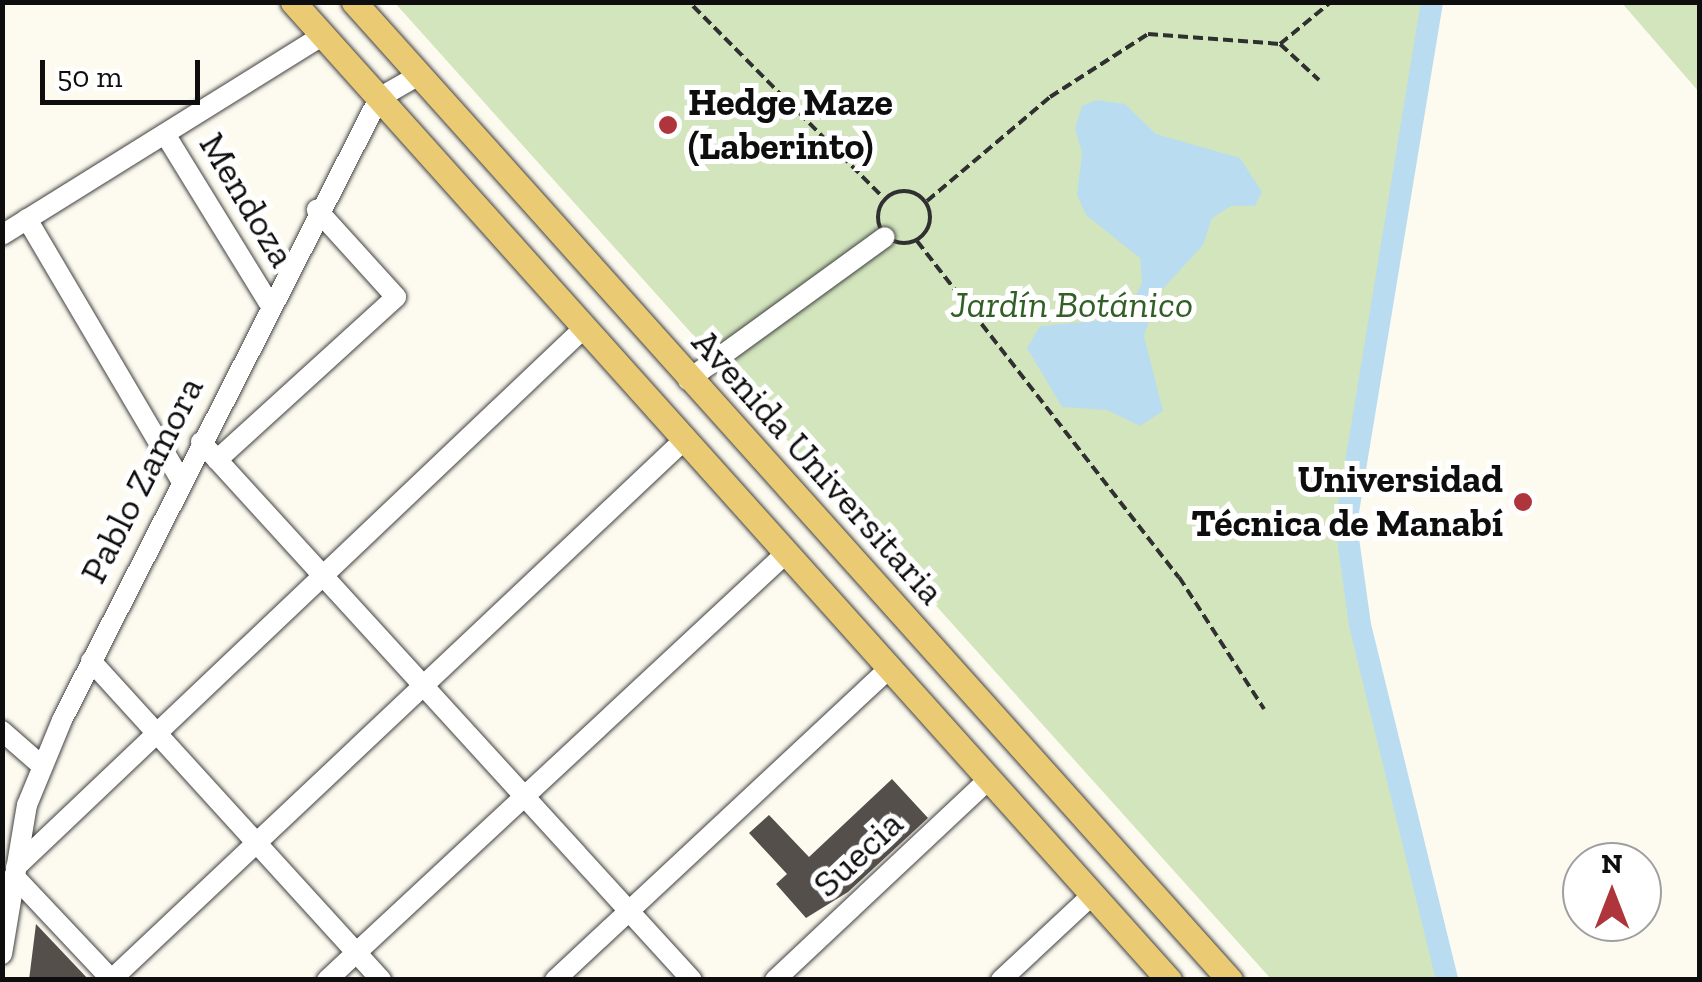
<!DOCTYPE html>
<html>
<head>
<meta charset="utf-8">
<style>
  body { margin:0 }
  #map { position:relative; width:1702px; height:982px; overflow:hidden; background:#fdfbf0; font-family:"Zilla Slab",serif }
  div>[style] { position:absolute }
  .green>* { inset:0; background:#d2e5bd }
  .water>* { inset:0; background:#badcf0 }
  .canal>* { height:22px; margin:-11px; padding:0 11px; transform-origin:11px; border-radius:11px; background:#badcf0 }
  .building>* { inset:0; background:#554f4b }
  .path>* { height:4px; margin-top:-2px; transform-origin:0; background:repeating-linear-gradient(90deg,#303030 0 10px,transparent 0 15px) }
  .path>.ring { margin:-2px; padding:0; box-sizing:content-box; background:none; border:4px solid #303030; border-radius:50% }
  .roads { filter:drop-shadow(0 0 2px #414141) drop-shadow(0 0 2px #414141) }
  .minor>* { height:20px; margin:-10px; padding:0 10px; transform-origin:10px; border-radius:10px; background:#fff }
  .major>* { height:25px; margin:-12.5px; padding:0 12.5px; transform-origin:12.5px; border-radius:12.5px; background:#eacb74 }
  .dots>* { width:28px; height:28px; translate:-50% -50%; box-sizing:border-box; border:5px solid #fff; border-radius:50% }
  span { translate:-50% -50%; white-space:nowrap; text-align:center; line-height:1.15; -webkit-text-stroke:10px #fff; paint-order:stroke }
  .poi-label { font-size:38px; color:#0e0e0e; font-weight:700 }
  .left { translate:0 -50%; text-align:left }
  .right { translate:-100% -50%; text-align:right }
  .street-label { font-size:38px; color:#0e0e0e }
  .park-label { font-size:38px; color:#325f25; font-style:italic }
  .frame { position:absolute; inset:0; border:5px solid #0e0e0e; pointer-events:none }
  .north { position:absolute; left:1562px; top:842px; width:100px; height:100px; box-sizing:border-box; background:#fff; border:2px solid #9f9f9f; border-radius:50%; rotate:0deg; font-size:28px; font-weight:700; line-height:40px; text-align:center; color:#0e0e0e }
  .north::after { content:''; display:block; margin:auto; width:35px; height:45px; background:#af353c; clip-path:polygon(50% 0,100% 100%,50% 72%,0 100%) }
  .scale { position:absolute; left:40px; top:60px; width:160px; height:45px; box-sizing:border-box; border:5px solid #0e0e0e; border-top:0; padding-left:12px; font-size:30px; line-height:35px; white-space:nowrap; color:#0e0e0e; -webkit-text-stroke:8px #fff; paint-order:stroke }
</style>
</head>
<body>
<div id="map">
  <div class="green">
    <i style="clip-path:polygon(395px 3px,1432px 3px,1346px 524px,1360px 625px,1447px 979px,1271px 979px)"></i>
    <i style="clip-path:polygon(1622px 3px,1699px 3px,1699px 92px)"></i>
  </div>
  <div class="water">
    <i style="clip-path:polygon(1096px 100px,1125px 104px,1156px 134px,1240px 158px,1262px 192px,1255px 206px,1231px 206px,1212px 218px,1203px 245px,1159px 293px,1144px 336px,1163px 411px,1140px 426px,1107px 410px,1062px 407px,1027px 348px,1040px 326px,1104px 320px,1130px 307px,1142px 283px,1140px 258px,1086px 215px,1077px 195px,1082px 153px,1075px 128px,1082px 106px)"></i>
  </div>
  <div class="canal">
    <i style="left:1432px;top:2px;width:529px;rotate:99.36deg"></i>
    <i style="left:1346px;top:524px;width:102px;rotate:82.1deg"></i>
    <i style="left:1360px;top:625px;width:366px;rotate:76.2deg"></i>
  </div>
  <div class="building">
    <i style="clip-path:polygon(892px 779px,928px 818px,848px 892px,806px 918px,776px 884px,787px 874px,749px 833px,769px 815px,809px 857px)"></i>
    <i style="clip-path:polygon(36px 924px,89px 980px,29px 980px)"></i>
  </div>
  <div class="path">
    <i style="left:693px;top:6px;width:269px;rotate:45.2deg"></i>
    <i style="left:1280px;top:44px;width:53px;rotate:42.7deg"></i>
    <i class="ring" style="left:878px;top:191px;width:48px;height:48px"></i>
    <i style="left:927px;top:201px;width:161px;rotate:-40.2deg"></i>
    <i style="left:1050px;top:97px;width:117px;rotate:-32.7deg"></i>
    <i style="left:1148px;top:34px;width:132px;rotate:4.3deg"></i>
    <i style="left:1280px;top:44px;width:66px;rotate:-39.5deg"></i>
    <i style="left:917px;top:241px;width:426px;rotate:52.1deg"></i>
    <i style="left:1179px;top:577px;width:157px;rotate:57.2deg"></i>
  </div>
  <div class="roads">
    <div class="minor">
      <i style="left:165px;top:134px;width:198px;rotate:58.4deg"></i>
      <i style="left:27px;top:219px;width:303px;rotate:59.5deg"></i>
      <i style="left:2px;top:235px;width:377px;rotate:-31.9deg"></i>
      <i style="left:688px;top:380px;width:243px;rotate:-36deg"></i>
      <i style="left:201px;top:442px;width:728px;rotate:47.62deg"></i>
      <i style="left:217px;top:460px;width:242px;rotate:-42.3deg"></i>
      <i style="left:396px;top:297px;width:118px;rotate:-132.2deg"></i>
      <i style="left:91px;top:661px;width:431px;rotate:47.7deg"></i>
      <i style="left:2px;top:731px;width:52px;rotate:41.1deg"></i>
      <i style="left:16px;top:867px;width:782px;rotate:-43.5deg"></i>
      <i style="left:14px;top:876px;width:143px;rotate:46.7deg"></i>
      <i style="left:2px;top:954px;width:151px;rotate:-80.5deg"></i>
      <i style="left:27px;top:805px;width:92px;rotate:-67.6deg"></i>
      <i style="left:62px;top:720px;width:698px;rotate:-62.99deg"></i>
      <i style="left:379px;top:98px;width:46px;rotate:-29.9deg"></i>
      <i style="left:111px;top:980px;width:785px;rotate:-43.3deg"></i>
      <i style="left:327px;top:980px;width:624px;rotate:-42.92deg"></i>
      <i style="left:555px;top:980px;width:455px;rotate:-43deg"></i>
      <i style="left:775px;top:980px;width:292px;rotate:-43.2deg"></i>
      <i style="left:1001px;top:980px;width:125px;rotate:-43deg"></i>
    </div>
    <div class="major">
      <i style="left:293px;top:2px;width:1313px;rotate:48.15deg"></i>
      <i style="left:354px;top:2px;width:1313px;rotate:48.15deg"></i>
    </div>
  </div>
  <div class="dots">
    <i style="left:668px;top:125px;background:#af353c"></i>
    <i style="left:1523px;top:502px;background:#af353c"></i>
  </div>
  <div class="poi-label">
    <span class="left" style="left:688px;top:125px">Hedge Maze<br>(Laberinto)</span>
    <span class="right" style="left:1503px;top:502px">Universidad<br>Técnica de Manabí</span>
  </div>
  <div class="street-label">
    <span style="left:247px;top:200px;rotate:59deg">Mendoza</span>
    <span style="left:818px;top:467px;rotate:48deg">Avenida Universitaria</span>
    <span style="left:142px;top:480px;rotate:-63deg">Pablo Zamora</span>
    <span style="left:858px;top:854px;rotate:-43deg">Suecia</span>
  </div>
  <div class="park-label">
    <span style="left:1072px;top:305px">Jardín Botánico</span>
  </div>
  <div class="frame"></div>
  <div class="north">N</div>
  <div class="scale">50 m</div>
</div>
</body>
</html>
